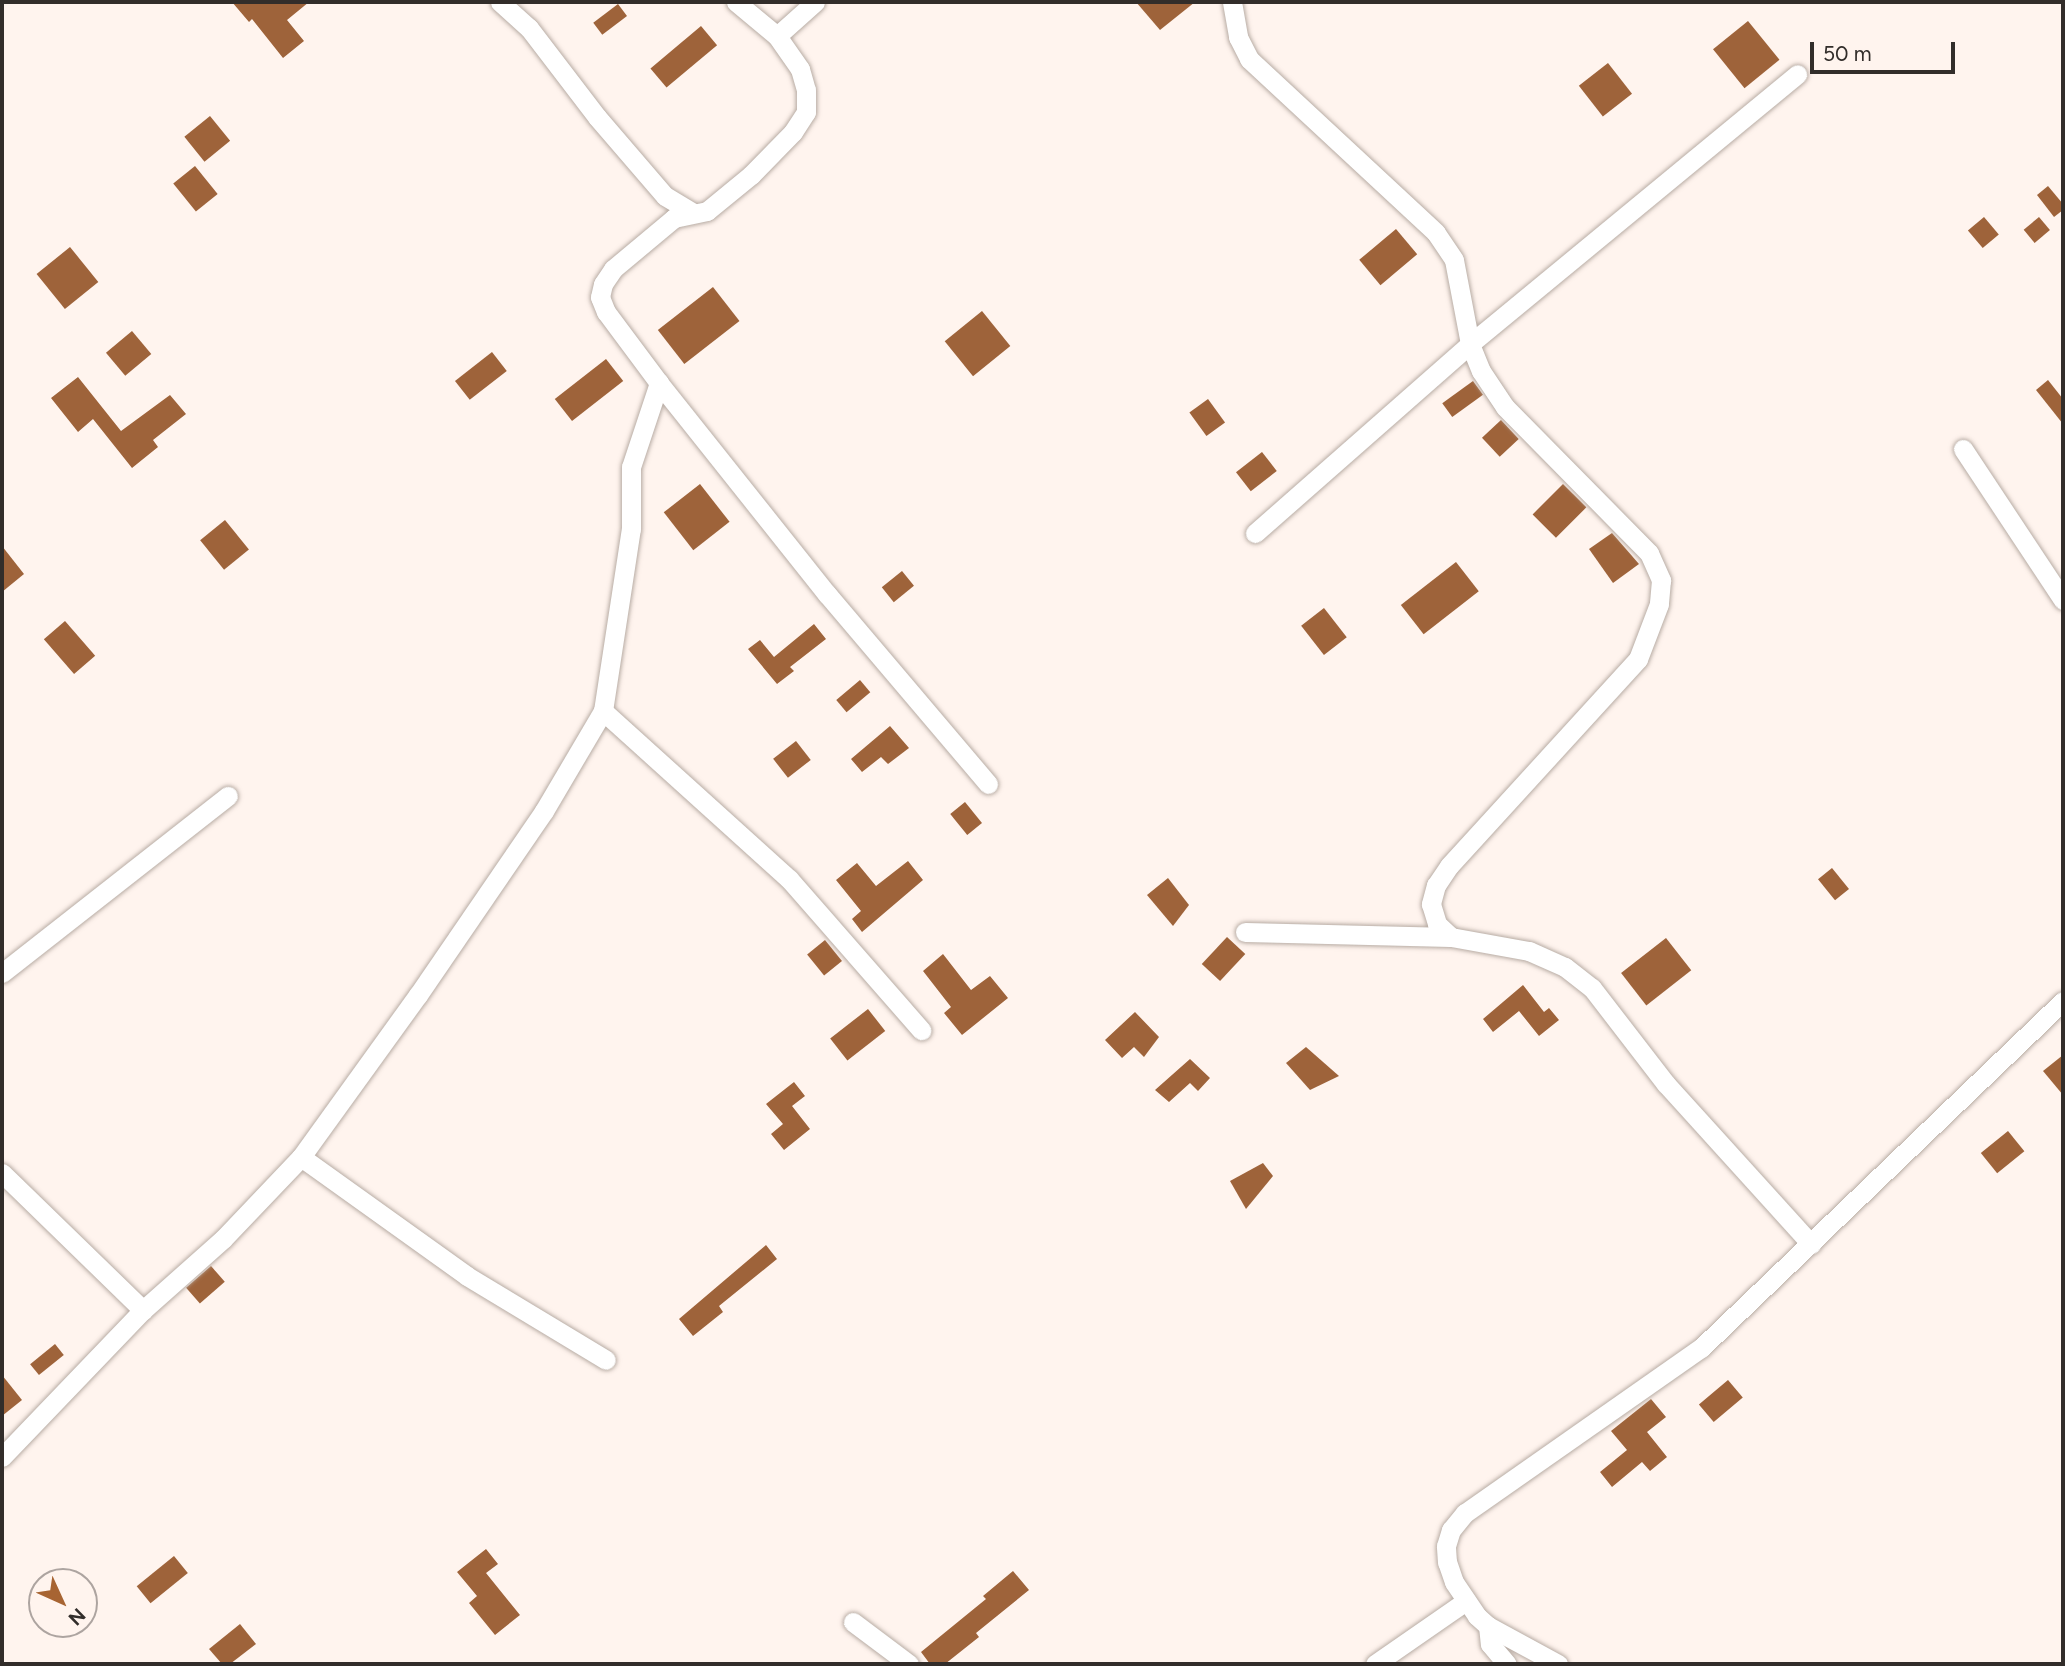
<!DOCTYPE html>
<html>
<head>
<meta charset="utf-8">
<style>
  body { margin:0 }
  #map { position:relative; width:2065px; height:1666px; overflow:hidden; background:#fff4ee; font-family:Figtree,sans-serif }
  div>[style] { position:absolute }
  .building>* { inset:0; background:#9e633a; transform-origin:0 0 }
  .roads { filter:drop-shadow(0 0 2px #b8aca4) drop-shadow(0 0 2px #b8aca4) }
  .minor>* { height:19px; margin:-9.5px; padding:0 9.5px; transform-origin:9.5px; border-radius:9.5px; background:#fff }
  span { translate:-50% -50%; white-space:nowrap; text-align:center; line-height:1.15; -webkit-text-stroke:7px #fff4ee; paint-order:stroke }
  .frame { position:absolute; inset:0; border:4px solid #322d2a; pointer-events:none }
  .north { position:absolute; left:28px; top:1568px; width:70px; height:70px; box-sizing:border-box; background:#fff4ee; border:2px solid #ada4a0; border-radius:50%; rotate:135deg; font-size:19px; font-weight:700; line-height:28px; text-align:center; color:#322d2a }
  .north::after { content:''; display:block; margin:auto; width:24px; height:32px; background:#a76432; clip-path:polygon(50% 0,100% 100%,50% 72%,0 100%) }
  .scale { position:absolute; left:1810px; top:42px; width:145px; height:32px; box-sizing:border-box; border:4px solid #322d2a; border-top:0; padding-left:9px; font-size:21px; line-height:24px; white-space:nowrap; color:#322d2a; -webkit-text-stroke:5px #fff4ee; paint-order:stroke }
</style>
</head>
<body>
<div id="map">
  <div class="building">
    <i style="clip-path:polygon(232px 2px,309px 2px,287px 20px,304px 41px,283px 58px,252px 19px,249px 22px)"></i>
    <i style="clip-path:polygon(1136px 2px,1195px 2px,1160px 30px)"></i>
    <i style="left:618px;top:4px;width:15px;height:31px;rotate:53deg"></i>
    <i style="left:1748px;top:21px;width:50px;height:45px;rotate:51deg"></i>
    <i style="left:701px;top:26px;width:25px;height:66px;rotate:50deg"></i>
    <i style="left:1608px;top:63px;width:39px;height:37px;rotate:52deg"></i>
    <i style="left:210px;top:116px;width:32px;height:33px;rotate:51deg"></i>
    <i style="left:195px;top:166px;width:36px;height:28px;rotate:51deg"></i>
    <i style="clip-path:polygon(2048px 186px,2063px 204px,2063px 210px,2054px 217px,2037px 195px)"></i>
    <i style="left:1984px;top:217px;width:23px;height:21px;rotate:50deg"></i>
    <i style="left:2039px;top:217px;width:17px;height:20px;rotate:50deg"></i>
    <i style="left:1396px;top:229px;width:33px;height:48px;rotate:50deg"></i>
    <i style="left:70px;top:247px;width:45px;height:43px;rotate:51deg"></i>
    <i style="left:713px;top:287px;width:43px;height:70px;rotate:52deg"></i>
    <i style="left:982px;top:311px;width:45px;height:48px;rotate:51deg"></i>
    <i style="left:132px;top:331px;width:30px;height:34px;rotate:50deg"></i>
    <i style="left:492px;top:352px;width:24px;height:47px;rotate:52deg"></i>
    <i style="left:606px;top:359px;width:28px;height:65px;rotate:52deg"></i>
    <i style="clip-path:polygon(78px 377px,121px 431px,170px 395px,186px 414px,153px 440px,158px 447px,132px 468px,93px 419px,78px 432px,51px 398px)"></i>
    <i style="clip-path:polygon(2048px 380px,2063px 399px,2063px 424px,2036px 390px)"></i>
    <i style="left:1473px;top:381px;width:17px;height:38px;rotate:54deg"></i>
    <i style="left:1208px;top:399px;width:29px;height:23px;rotate:54deg"></i>
    <i style="left:1501px;top:420px;width:26px;height:26px;rotate:47deg"></i>
    <i style="left:1262px;top:452px;width:24px;height:33px;rotate:52deg"></i>
    <i style="left:700px;top:484px;width:48px;height:46px;rotate:52deg"></i>
    <i style="left:1563px;top:484px;width:33px;height:43px;rotate:45deg"></i>
    <i style="left:225px;top:520px;width:38px;height:32px;rotate:51deg"></i>
    <i style="clip-path:polygon(1612px 533px,1639px 564px,1613px 583px,1589px 549px)"></i>
    <i style="clip-path:polygon(2px 546px,24px 574px,2px 592px)"></i>
    <i style="left:1456px;top:562px;width:37px;height:70px;rotate:52deg"></i>
    <i style="left:902px;top:571px;width:19px;height:26px;rotate:51deg"></i>
    <i style="left:1324px;top:608px;width:37px;height:29px;rotate:52deg"></i>
    <i style="left:65px;top:621px;width:46px;height:28px;rotate:49deg"></i>
    <i style="clip-path:polygon(814px 624px,826px 639px,790px 667px,794px 671px,777px 684px,748px 649px,760px 640px,774px 657px)"></i>
    <i style="left:860px;top:680px;width:16px;height:31px;rotate:50deg"></i>
    <i style="clip-path:polygon(890px 726px,909px 748px,888px 764px,881px 757px,862px 772px,851px 759px)"></i>
    <i style="left:796px;top:741px;width:24px;height:29px;rotate:52deg"></i>
    <i style="left:965px;top:802px;width:27px;height:19px;rotate:51deg"></i>
    <i style="clip-path:polygon(908px 861px,923px 880px,862px 932px,852px 919px,861px 911px,836px 880px,857px 863px,876px 886px)"></i>
    <i style="left:1832px;top:868px;width:27px;height:18px;rotate:51deg"></i>
    <i style="clip-path:polygon(1168px 878px,1189px 905px,1173px 926px,1147px 895px)"></i>
    <i style="left:1227px;top:937px;width:25px;height:37px;rotate:43deg"></i>
    <i style="left:1666px;top:938px;width:41px;height:57px;rotate:52deg"></i>
    <i style="left:825px;top:940px;width:27px;height:23px;rotate:51deg"></i>
    <i style="clip-path:polygon(943px 954px,971px 990px,990px 976px,1008px 998px,962px 1035px,944px 1013px,951px 1007px,923px 971px)"></i>
    <i style="clip-path:polygon(1523px 985px,1544px 1012px,1549px 1008px,1559px 1020px,1539px 1036px,1519px 1011px,1493px 1032px,1483px 1019px)"></i>
    <i style="left:868px;top:1009px;width:28px;height:48px;rotate:52deg"></i>
    <i style="clip-path:polygon(1135px 1012px,1159px 1037px,1144px 1057px,1134px 1047px,1122px 1058px,1105px 1040px)"></i>
    <i style="clip-path:polygon(1306px 1047px,1339px 1076px,1310px 1090px,1286px 1063px)"></i>
    <i style="clip-path:polygon(2063px 1055px,2063px 1095px,2043px 1071px)"></i>
    <i style="clip-path:polygon(1190px 1059px,1210px 1078px,1198px 1091px,1190px 1083px,1169px 1102px,1155px 1090px)"></i>
    <i style="clip-path:polygon(794px 1082px,805px 1096px,792px 1106px,810px 1129px,784px 1150px,771px 1134px,783px 1124px,766px 1104px)"></i>
    <i style="left:2008px;top:1131px;width:26px;height:35px;rotate:51deg"></i>
    <i style="clip-path:polygon(1263px 1163px,1273px 1176px,1246px 1209px,1230px 1181px)"></i>
    <i style="clip-path:polygon(766px 1245px,777px 1259px,719px 1306px,723px 1312px,693px 1336px,679px 1319px)"></i>
    <i style="left:211px;top:1266px;width:21px;height:33px;rotate:49deg"></i>
    <i style="left:55px;top:1344px;width:14px;height:32px;rotate:51deg"></i>
    <i style="clip-path:polygon(2px 1375px,22px 1400px,2px 1416px)"></i>
    <i style="left:1728px;top:1380px;width:23px;height:38px;rotate:50deg"></i>
    <i style="clip-path:polygon(1651px 1399px,1666px 1417px,1647px 1432px,1667px 1457px,1650px 1471px,1642px 1462px,1612px 1487px,1600px 1472px,1627px 1450px,1611px 1431px)"></i>
    <i style="clip-path:polygon(486px 1549px,498px 1564px,486px 1573px,520px 1615px,495px 1635px,469px 1603px,477px 1596px,457px 1572px)"></i>
    <i style="left:174px;top:1556px;width:22px;height:48px;rotate:51deg"></i>
    <i style="clip-path:polygon(1013px 1571px,1029px 1590px,976px 1633px,979px 1637px,945px 1664px,930px 1664px,921px 1652px,986px 1599px,983px 1596px)"></i>
    <i style="clip-path:polygon(240px 1624px,256px 1644px,230px 1664px,222px 1664px,209px 1649px)"></i>
  </div>
  <div class="roads">
    <div class="minor">
      <i style="left:500px;top:2px;width:39px;rotate:42deg"></i>
      <i style="left:529px;top:28px;width:112px;rotate:52.6deg"></i>
      <i style="left:597px;top:117px;width:104px;rotate:49.3deg"></i>
      <i style="left:665px;top:196px;width:31px;rotate:31deg"></i>
      <i style="left:736px;top:2px;width:53px;rotate:39.7deg"></i>
      <i style="left:777px;top:36px;width:51px;rotate:-41.8deg"></i>
      <i style="left:1232px;top:2px;width:36px;rotate:80deg"></i>
      <i style="left:1238px;top:37px;width:25px;rotate:63deg"></i>
      <i style="left:1249px;top:59px;width:255px;rotate:42.9deg"></i>
      <i style="left:1436px;top:233px;width:32px;rotate:56deg"></i>
      <i style="left:1454px;top:260px;width:86px;rotate:79.2deg"></i>
      <i style="left:1470px;top:344px;width:29px;rotate:68deg"></i>
      <i style="left:1481px;top:371px;width:43px;rotate:56.3deg"></i>
      <i style="left:1505px;top:407px;width:205px;rotate:45.4deg"></i>
      <i style="left:1649px;top:553px;width:30px;rotate:66deg"></i>
      <i style="left:1661px;top:580px;width:24px;rotate:95deg"></i>
      <i style="left:1659px;top:604px;width:59px;rotate:110.9deg"></i>
      <i style="left:1638px;top:659px;width:280px;rotate:132.4deg"></i>
      <i style="left:1449px;top:866px;width:23px;rotate:124deg"></i>
      <i style="left:1436px;top:885px;width:20px;rotate:105deg"></i>
      <i style="left:1431px;top:904px;width:21px;rotate:73deg"></i>
      <i style="left:1437px;top:924px;width:19px;rotate:43deg"></i>
      <i style="left:1451px;top:937px;width:79px;rotate:10.2deg"></i>
      <i style="left:1529px;top:951px;width:39px;rotate:24deg"></i>
      <i style="left:1565px;top:967px;width:34px;rotate:38deg"></i>
      <i style="left:1592px;top:988px;width:121px;rotate:52.4deg"></i>
      <i style="left:1666px;top:1084px;width:216px;rotate:47.8deg"></i>
      <i style="left:659px;top:383px;width:270px;rotate:51.5deg"></i>
      <i style="left:827px;top:594px;width:249px;rotate:49.7deg"></i>
      <i style="left:1963px;top:449px;width:181px;rotate:56.5deg"></i>
      <i style="left:1255px;top:533px;width:286px;rotate:-41.3deg"></i>
      <i style="left:1470px;top:344px;width:424px;rotate:-39.5deg"></i>
      <i style="left:603px;top:711px;width:251px;rotate:42.1deg"></i>
      <i style="left:789px;top:879px;width:201px;rotate:48.8deg"></i>
      <i style="left:1245px;top:932px;width:206px;rotate:1.4deg"></i>
      <i style="left:2px;top:973px;width:287px;rotate:-38.1deg"></i>
      <i style="left:301px;top:1157px;width:200px;rotate:-54.2deg"></i>
      <i style="left:418px;top:995px;width:223px;rotate:-55.6deg"></i>
      <i style="left:544px;top:811px;width:116px;rotate:-59.5deg"></i>
      <i style="left:603px;top:711px;width:184px;rotate:-81.3deg"></i>
      <i style="left:631px;top:529px;width:62px;rotate:-90deg"></i>
      <i style="left:631px;top:467px;width:89px;rotate:-71.6deg"></i>
      <i style="left:659px;top:383px;width:89px;rotate:-126.7deg"></i>
      <i style="left:606px;top:312px;width:16px;rotate:-112deg"></i>
      <i style="left:600px;top:297px;width:13px;rotate:-77deg"></i>
      <i style="left:603px;top:284px;width:18px;rotate:-56deg"></i>
      <i style="left:613px;top:269px;width:80px;rotate:-39.9deg"></i>
      <i style="left:674px;top:218px;width:34px;rotate:-12deg"></i>
      <i style="left:707px;top:211px;width:57px;rotate:-39.3deg"></i>
      <i style="left:751px;top:175px;width:60px;rotate:-45.7deg"></i>
      <i style="left:793px;top:132px;width:24px;rotate:-57deg"></i>
      <i style="left:806px;top:112px;width:22px;rotate:-90deg"></i>
      <i style="left:806px;top:90px;width:22px;rotate:-106deg"></i>
      <i style="left:800px;top:69px;width:40px;rotate:-124.9deg"></i>
      <i style="left:2px;top:1173px;width:197px;rotate:44.2deg"></i>
      <i style="left:2px;top:1457px;width:204px;rotate:-46.2deg"></i>
      <i style="left:143px;top:1310px;width:107px;rotate:-41.6deg"></i>
      <i style="left:223px;top:1239px;width:113px;rotate:-46.4deg"></i>
      <i style="left:301px;top:1157px;width:204px;rotate:35.6deg"></i>
      <i style="left:467px;top:1276px;width:162px;rotate:31.1deg"></i>
      <i style="left:853px;top:1622px;width:70px;rotate:36.9deg"></i>
      <i style="left:1488px;top:1626px;width:18px;rotate:84deg"></i>
      <i style="left:1490px;top:1644px;width:26px;rotate:50deg"></i>
      <i style="left:1375px;top:1664px;width:111px;rotate:-34.7deg"></i>
      <i style="left:1558px;top:1664px;width:80px;rotate:-151.5deg"></i>
      <i style="left:1488px;top:1626px;width:15px;rotate:-138deg"></i>
      <i style="left:1477px;top:1616px;width:41px;rotate:-124.1deg"></i>
      <i style="left:1454px;top:1582px;width:21px;rotate:-109deg"></i>
      <i style="left:1447px;top:1562px;width:16px;rotate:-94deg"></i>
      <i style="left:1446px;top:1546px;width:17px;rotate:-73deg"></i>
      <i style="left:1451px;top:1530px;width:22px;rotate:-51deg"></i>
      <i style="left:1465px;top:1513px;width:288px;rotate:-35deg"></i>
      <i style="left:1701px;top:1348px;width:501px;rotate:-43.79deg"></i>
    </div>
  </div>
  <div class="frame"></div>
  <div class="north">N</div>
  <div class="scale">50 m</div>
</div>
</body>
</html>
